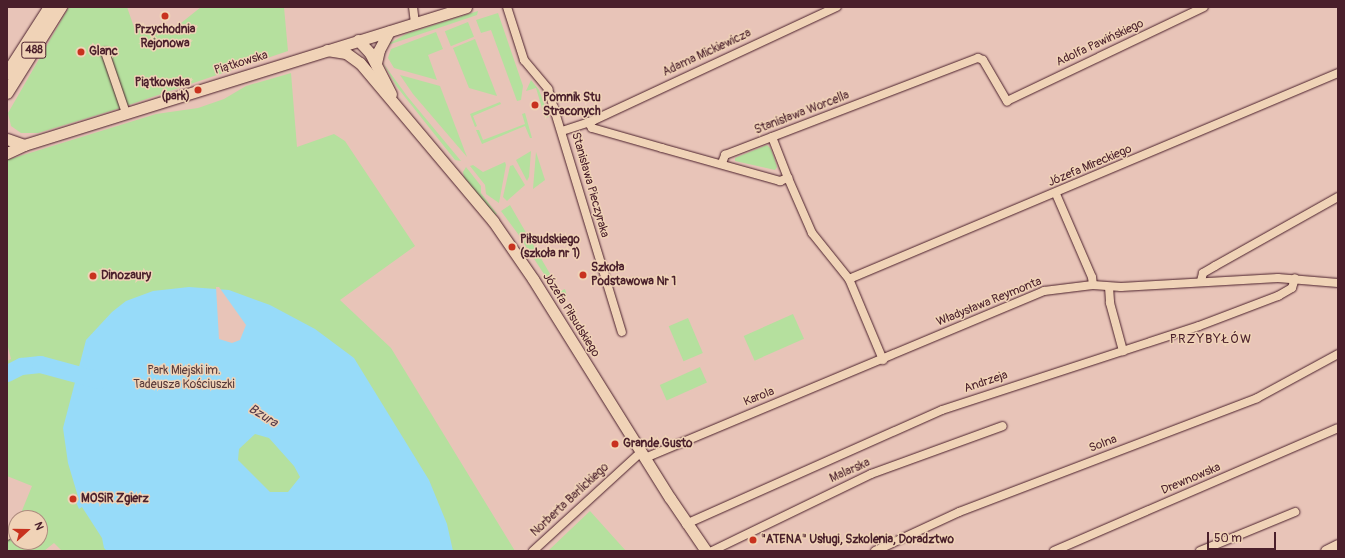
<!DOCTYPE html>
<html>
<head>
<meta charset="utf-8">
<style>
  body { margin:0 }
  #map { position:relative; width:1345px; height:558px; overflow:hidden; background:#e8c4b8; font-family:Pangolin,sans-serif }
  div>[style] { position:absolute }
  .green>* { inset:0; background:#b5e09e; transform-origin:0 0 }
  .water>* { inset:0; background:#97dbf9 }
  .pier>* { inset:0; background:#e8c4b8 }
  .river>* { height:17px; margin:-8.5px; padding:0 8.5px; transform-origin:8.5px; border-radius:8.5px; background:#97dbf9 }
  .roads { filter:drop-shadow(0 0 1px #4a1f2b) drop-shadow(0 0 1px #4a1f2b) }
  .street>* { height:8px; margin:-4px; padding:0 4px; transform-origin:4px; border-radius:4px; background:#f0d3b7 }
  .secondary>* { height:11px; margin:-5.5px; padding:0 5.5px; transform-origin:5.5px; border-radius:5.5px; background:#f0d3b7 }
  .primary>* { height:12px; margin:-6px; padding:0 6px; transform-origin:6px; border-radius:6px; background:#f0d3b7 }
  .dots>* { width:11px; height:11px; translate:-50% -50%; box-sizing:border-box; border:2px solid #f0d3b7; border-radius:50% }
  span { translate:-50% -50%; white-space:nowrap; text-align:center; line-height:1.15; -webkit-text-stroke:3px #f0d3b7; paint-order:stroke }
  .shield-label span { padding:1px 3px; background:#f0d3b7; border:1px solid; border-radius:3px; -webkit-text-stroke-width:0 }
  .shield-label { font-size:11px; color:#4a1f2b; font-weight:700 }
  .poi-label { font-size:12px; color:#4a1f2b; font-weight:700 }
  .left { translate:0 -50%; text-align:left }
  .right { translate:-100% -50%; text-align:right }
  .street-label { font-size:12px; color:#4a1f2b }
  .park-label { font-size:12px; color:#5a3c3c }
  .neighbourhood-label { font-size:13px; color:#4a1f2b; letter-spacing:1px }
  .water-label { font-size:13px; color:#563b4a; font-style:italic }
  .frame { position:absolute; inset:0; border:8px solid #4a1f2b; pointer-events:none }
  .north { position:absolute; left:8px; top:510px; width:40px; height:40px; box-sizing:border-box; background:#f0d3b7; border:1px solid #ae8b7f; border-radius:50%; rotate:69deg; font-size:11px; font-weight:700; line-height:16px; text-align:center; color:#4a1f2b }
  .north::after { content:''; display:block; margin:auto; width:14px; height:18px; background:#c8321e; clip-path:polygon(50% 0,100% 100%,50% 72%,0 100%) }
  .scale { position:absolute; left:1207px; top:532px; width:69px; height:18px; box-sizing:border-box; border:2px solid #4a1f2b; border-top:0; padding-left:5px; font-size:12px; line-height:14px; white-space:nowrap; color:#4a1f2b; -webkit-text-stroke:3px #f0d3b7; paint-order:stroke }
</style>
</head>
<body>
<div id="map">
  <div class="green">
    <i style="clip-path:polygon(69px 7px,127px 7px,135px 30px,171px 31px,201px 7px,284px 7px,288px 51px,117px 109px,38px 133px,21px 133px,11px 126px,8px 113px)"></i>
    <i style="clip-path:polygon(478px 11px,477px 15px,385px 46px,406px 34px)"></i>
    <i style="clip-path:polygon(498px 13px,523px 86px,521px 100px,517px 101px,491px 30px,481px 33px,476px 20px)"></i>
    <i style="left:468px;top:22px;width:16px;height:25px;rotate:68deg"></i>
    <i style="clip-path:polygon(436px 32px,443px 49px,428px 55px,437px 80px,394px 68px,388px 58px,391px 49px)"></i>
    <i style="clip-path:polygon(475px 39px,497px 96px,469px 88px,453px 48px)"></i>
    <i style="clip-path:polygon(383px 63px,407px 96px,461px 161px,455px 160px,397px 87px)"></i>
    <i style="clip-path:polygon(291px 73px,297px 147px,334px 134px,345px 141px,415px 246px,340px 300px,391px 348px,515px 551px,62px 551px,54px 543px,44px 551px,7px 551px,7px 528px,16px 520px,16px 542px,40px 542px,40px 518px,19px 518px,32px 486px,7px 476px,7px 361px,11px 359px,7px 343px,7px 160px,156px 114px,198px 108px,224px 99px,246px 86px)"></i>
    <i style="clip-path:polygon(400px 75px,440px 86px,467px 157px,413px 94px)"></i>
    <i style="clip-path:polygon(531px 80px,539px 90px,549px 117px,545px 118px,536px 88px,526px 91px)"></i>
    <i style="clip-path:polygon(500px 102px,501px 104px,473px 116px,477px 126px,475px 127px,470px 114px)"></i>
    <i style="clip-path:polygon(525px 113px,532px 138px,530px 138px,525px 126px,482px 144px,476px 130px,479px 130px,483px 140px,525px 124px,522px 114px)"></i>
    <i style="clip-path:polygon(767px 145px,771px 149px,777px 167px,775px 170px,735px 161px,735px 158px)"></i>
    <i style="clip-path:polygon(531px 151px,529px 177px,527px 181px,516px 160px)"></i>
    <i style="clip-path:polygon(536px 152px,545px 180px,533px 189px)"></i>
    <i style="clip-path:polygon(505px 162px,506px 165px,499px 203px,486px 194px,485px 185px,470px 166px,473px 165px,483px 172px)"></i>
    <i style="clip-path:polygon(513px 165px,525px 185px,507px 201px,503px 197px,510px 166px)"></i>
    <i style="clip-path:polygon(466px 167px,481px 186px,481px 193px,497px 214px,495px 215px,464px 177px,463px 172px)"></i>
    <i style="clip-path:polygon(510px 205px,560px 291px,565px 289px,567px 296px,559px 297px,523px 242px,525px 241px,523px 237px,521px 238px,501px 211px)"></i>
    <i style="left:793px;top:314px;width:27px;height:54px;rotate:66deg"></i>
    <i style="left:688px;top:318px;width:38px;height:21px;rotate:67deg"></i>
    <i style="left:700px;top:367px;width:17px;height:44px;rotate:66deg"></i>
    <i style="clip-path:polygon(590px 511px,626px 551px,548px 551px,570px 530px)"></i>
  </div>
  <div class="water">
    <i style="clip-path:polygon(evenodd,189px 287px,229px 290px,270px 305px,315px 329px,354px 358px,429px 480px,447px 524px,453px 551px,107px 551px,104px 548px,102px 538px,82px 507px,79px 509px,76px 502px,79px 500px,68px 463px,63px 428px,86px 340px,112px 312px,126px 301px,153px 291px,189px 287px,255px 434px,269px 438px,294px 466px,300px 477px,288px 492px,270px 492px,238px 460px,239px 449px,255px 434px)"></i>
  </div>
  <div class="pier">
    <i style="clip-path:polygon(216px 287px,219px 287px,246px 325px,240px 340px,232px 343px,219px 339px)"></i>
  </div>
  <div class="river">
    <i style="left:7px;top:373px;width:16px;rotate:-27deg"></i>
    <i style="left:21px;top:366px;width:19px;rotate:-6deg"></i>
    <i style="left:40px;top:364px;width:61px;rotate:15.2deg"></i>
  </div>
  <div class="roads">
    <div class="street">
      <i style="left:413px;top:7px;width:16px;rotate:83deg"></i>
      <i style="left:507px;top:7px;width:56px;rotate:72.2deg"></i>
      <i style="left:524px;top:60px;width:38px;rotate:50deg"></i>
      <i style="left:548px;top:89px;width:254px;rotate:73.1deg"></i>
      <i style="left:105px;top:52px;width:65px;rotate:71deg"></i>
      <i style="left:588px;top:122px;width:7px;rotate:56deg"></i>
      <i style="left:592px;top:128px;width:73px;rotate:15.9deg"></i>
      <i style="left:662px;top:148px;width:123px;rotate:15.6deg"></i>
      <i style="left:780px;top:181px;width:9px;rotate:-21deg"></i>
      <i style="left:788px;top:178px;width:60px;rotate:66.4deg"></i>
      <i style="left:812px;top:233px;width:59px;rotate:51.2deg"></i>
      <i style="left:849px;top:279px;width:88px;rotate:67.2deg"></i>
      <i style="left:562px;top:131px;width:32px;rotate:-18deg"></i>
      <i style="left:592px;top:121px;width:270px;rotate:-25deg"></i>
      <i style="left:772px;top:137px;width:44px;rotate:68.7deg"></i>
      <i style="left:722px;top:163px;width:9px;rotate:-69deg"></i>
      <i style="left:725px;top:155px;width:271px;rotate:-21deg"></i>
      <i style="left:978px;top:58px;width:5px;rotate:22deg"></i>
      <i style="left:983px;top:60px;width:48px;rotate:59.7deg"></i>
      <i style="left:1007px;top:101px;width:218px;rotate:-25.5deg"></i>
      <i style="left:1056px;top:194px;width:90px;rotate:66.6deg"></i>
      <i style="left:1092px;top:277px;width:8px;rotate:83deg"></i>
      <i style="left:849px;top:279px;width:531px;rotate:-22.84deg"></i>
      <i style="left:1201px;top:281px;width:8px;rotate:-76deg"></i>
      <i style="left:1203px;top:273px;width:14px;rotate:-30deg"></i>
      <i style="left:1215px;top:266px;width:141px;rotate:-29.3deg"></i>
      <i style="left:1109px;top:287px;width:16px;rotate:86deg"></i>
      <i style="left:1110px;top:303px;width:50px;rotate:74.8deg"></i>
      <i style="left:645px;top:458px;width:433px;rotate:-22.7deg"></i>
      <i style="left:1044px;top:291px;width:49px;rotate:-7deg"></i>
      <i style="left:1093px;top:285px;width:28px;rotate:4deg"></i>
      <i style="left:1121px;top:287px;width:157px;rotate:-3.3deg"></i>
      <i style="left:1278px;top:278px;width:60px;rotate:4.8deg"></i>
      <i style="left:686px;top:524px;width:280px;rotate:-24deg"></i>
      <i style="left:942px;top:410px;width:270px;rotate:-18.1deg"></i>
      <i style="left:1199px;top:326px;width:85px;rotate:-20.8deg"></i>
      <i style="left:1278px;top:296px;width:16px;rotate:-30deg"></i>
      <i style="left:1292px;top:288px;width:10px;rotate:-73deg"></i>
      <i style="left:7px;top:536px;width:11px;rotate:-38deg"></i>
      <i style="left:533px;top:551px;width:147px;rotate:-42.5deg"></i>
      <i style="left:712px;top:551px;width:177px;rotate:-25.8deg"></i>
      <i style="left:871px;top:474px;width:140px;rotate:-20deg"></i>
      <i style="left:875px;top:551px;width:93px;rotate:-24.9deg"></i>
      <i style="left:959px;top:512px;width:319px;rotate:-20.9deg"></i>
      <i style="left:1257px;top:398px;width:92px;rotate:-28.5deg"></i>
      <i style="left:1054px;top:551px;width:309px;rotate:-23.4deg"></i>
      <i style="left:1200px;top:551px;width:103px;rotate:-22.3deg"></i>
    </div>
    <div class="secondary">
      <i style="left:358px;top:40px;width:18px;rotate:47deg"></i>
      <i style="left:370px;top:53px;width:46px;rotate:62.9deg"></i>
      <i style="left:327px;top:50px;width:19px;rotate:9deg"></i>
      <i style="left:346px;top:53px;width:17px;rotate:36deg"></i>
      <i style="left:360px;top:63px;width:207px;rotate:49.9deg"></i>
      <i style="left:493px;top:221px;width:70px;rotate:55.4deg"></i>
      <i style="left:533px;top:279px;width:258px;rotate:58deg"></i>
      <i style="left:670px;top:498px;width:64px;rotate:55.8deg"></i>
      <i style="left:376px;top:63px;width:13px;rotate:-77deg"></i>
      <i style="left:379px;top:50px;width:21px;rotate:-62deg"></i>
      <i style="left:7px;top:139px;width:18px;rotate:19deg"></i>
      <i style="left:7px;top:153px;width:19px;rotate:-25deg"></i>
      <i style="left:24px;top:145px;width:463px;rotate:-17.3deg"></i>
      <i style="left:1326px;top:551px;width:13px;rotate:-27deg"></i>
    </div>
    <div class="primary">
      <i style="left:7px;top:74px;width:80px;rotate:-57.3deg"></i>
      <i style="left:7px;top:93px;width:102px;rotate:-57.9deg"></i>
    </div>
  </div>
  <div class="dots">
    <i style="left:165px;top:16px;background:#c8321e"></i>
    <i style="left:81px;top:52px;background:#c8321e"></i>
    <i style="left:198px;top:90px;background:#c8321e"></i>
    <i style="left:535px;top:105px;background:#c8321e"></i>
    <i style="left:512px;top:247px;background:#c8321e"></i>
    <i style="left:583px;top:275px;background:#c8321e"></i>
    <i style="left:93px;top:276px;background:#c8321e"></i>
    <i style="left:615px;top:444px;background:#c8321e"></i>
    <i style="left:73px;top:499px;background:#c8321e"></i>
    <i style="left:753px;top:540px;background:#c8321e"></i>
  </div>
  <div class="shield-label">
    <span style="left:34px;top:50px">488</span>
  </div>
  <div class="poi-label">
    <span style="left:165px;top:37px">Przychodnia<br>Rejonowa</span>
    <span class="left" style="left:89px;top:52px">Glanc</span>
    <span class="right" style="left:190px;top:90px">Piątkowska<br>(park)</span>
    <span class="left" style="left:543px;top:105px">Pomnik Stu<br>Straconych</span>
    <span class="left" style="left:520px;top:247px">Piłsudskiego<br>(szkoła nr 1)</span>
    <span class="left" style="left:591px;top:275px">Szkoła<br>Podstawowa Nr 1</span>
    <span class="left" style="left:101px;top:276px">Dinozaury</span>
    <span class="left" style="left:623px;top:444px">Grande Gusto</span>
    <span class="left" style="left:81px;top:499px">MOSiR Zgierz</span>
    <span class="left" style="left:761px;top:540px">"ATENA" Usługi, Szkolenia, Doradztwo</span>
  </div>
  <div class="street-label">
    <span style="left:1100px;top:43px;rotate:-25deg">Adolfa Pawińskiego</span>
    <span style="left:707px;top:53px;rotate:-25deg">Adama Mickiewicza</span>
    <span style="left:241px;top:63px;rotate:-17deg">Piątkowska</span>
    <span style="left:802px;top:113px;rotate:-21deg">Stanisława Worcella</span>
    <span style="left:1090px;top:166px;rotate:-23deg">Józefa Mireckiego</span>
    <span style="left:590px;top:185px;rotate:74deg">Stanisława Pieczyraka</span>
    <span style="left:989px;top:302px;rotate:-22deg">Władysława Reymonta</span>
    <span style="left:571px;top:315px;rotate:58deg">Józefa Piłsudskiego</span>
    <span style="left:986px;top:382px;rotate:-19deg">Andrzeja</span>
    <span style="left:759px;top:397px;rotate:-22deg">Karola</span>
    <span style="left:1103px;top:444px;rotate:-21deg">Solna</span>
    <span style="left:850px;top:471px;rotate:-24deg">Malarska</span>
    <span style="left:1191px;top:479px;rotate:-23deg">Drewnowska</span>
    <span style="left:570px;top:500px;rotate:-43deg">Norberta Barlickiego</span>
  </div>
  <div class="park-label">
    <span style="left:184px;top:378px">Park Miejski im.<br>Tadeusza Kościuszki</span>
  </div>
  <div class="neighbourhood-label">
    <span style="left:1211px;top:339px">PRZYBYŁÓW</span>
  </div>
  <div class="water-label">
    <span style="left:263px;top:416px;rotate:32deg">Bzura</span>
  </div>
  <div class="frame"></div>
  <div class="north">N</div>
  <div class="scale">50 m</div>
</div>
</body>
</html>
